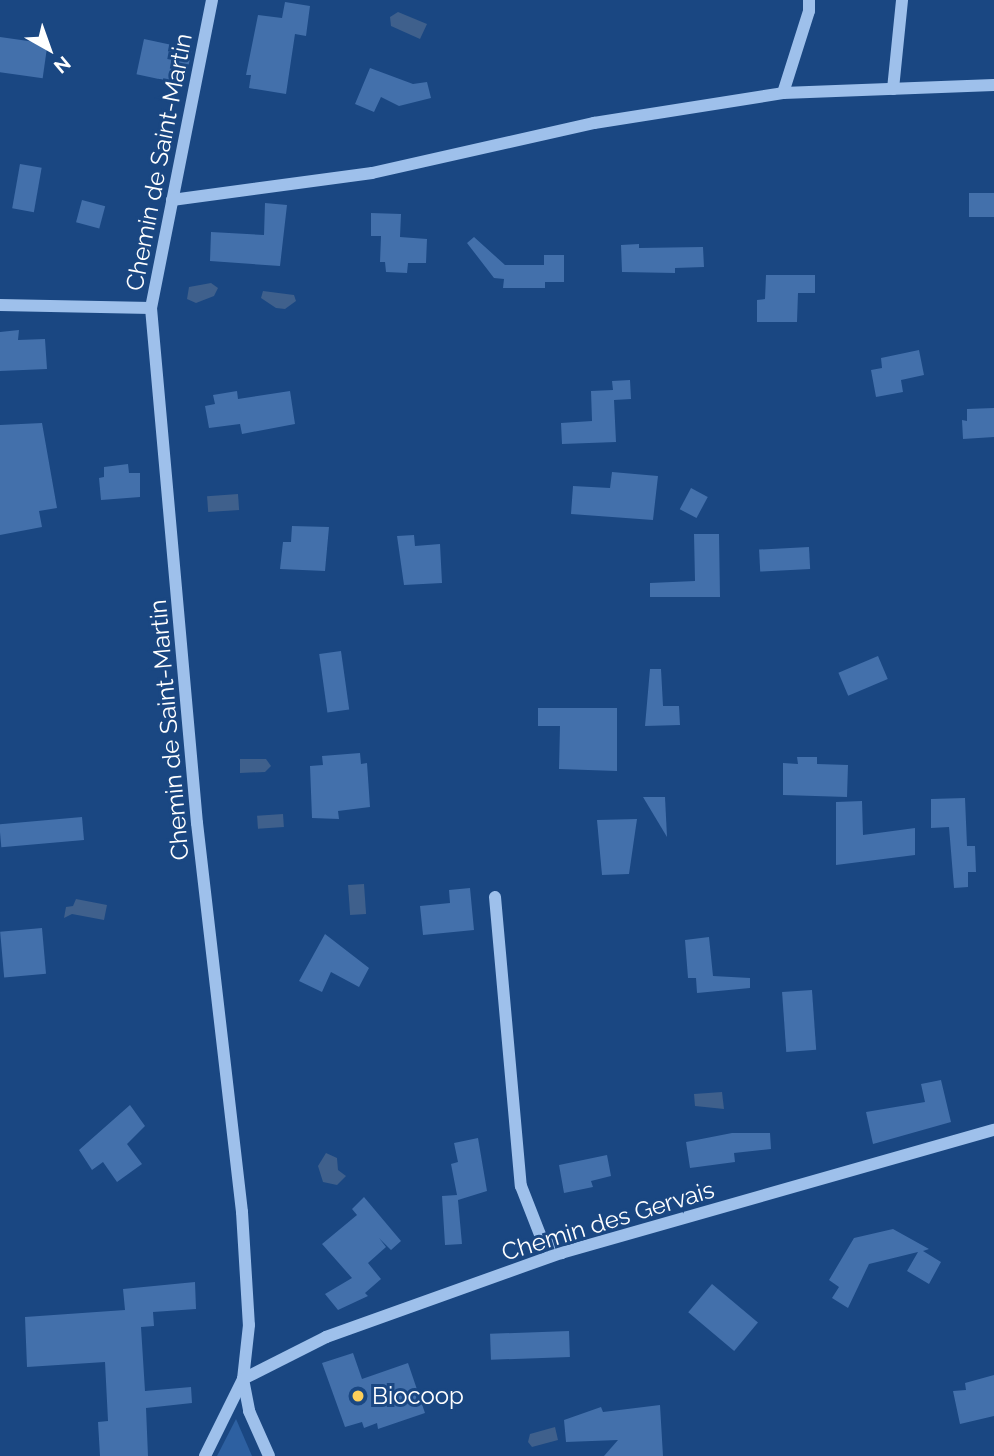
<!DOCTYPE html>
<html>
<head>
<meta charset="utf-8">
<style>
  body { margin:0 }
  #map { position:relative; width:994px; height:1456px; overflow:hidden; background:#1a4782; font-family:Raleway,sans-serif }
  div>[style] { position:absolute }
  .green>* { inset:0; background:#2d60a1 }
  .water>* { inset:0; background:#3f608c; transform-origin:0 0 }
  .building>* { inset:0; background:#4370ab; transform-origin:0 0 }
  .minor>* { height:12px; margin:-6px; padding:0 6px; transform-origin:6px; border-radius:6px; background:#9ec0eb }
  .dots>* { width:19px; height:19px; translate:-50% -50%; box-sizing:border-box; border:4px solid #1a4782; border-radius:50% }
  span { translate:-50% -50%; white-space:nowrap; text-align:center; line-height:1.15; -webkit-text-stroke:6px #1a4782; paint-order:stroke }
  .street-label { font-size:24px; color:#fff }
  .poi-label { font-size:24px; color:#fff }
  .left { translate:0 -50%; text-align:left }
  .north { position:absolute; left:14px; top:14px; width:70px; height:70px; -webkit-text-stroke:5px #1a4782; paint-order:stroke; rotate:140deg; font-size:19px; font-weight:700; line-height:28px; text-align:center; color:#fff }
  .north::after { content:''; display:block; margin:auto; width:24px; height:32px; background:#fff; clip-path:polygon(50% 0,100% 100%,50% 72%,0 100%) }
</style>
</head>
<body>
<div id="map">
  <div class="green">
    <i style="clip-path:polygon(236px 1419px,252px 1456px,217px 1456px)"></i>
  </div>
  <div class="water">
    <i style="clip-path:polygon(398px 12px,427px 24px,420px 39px,391px 26px,390px 17px)"></i>
    <i style="clip-path:polygon(211px 283px,218px 288px,214px 296px,196px 303px,187px 299px,189px 287px)"></i>
    <i style="clip-path:polygon(263px 291px,294px 295px,296px 301px,285px 309px,276px 308px,261px 298px)"></i>
    <i style="left:238px;top:494px;width:16px;height:31px;rotate:86deg"></i>
    <i style="clip-path:polygon(240px 759px,266px 759px,271px 766px,265px 772px,240px 773px)"></i>
    <i style="left:283px;top:814px;width:13px;height:26px;rotate:86deg"></i>
    <i style="left:364px;top:884px;width:30px;height:16px;rotate:86deg"></i>
    <i style="clip-path:polygon(76px 899px,107px 905px,104px 920px,72px 914px,64px 918px,66px 907px,73px 906px)"></i>
    <i style="clip-path:polygon(722px 1092px,724px 1109px,695px 1106px,694px 1094px)"></i>
    <i style="clip-path:polygon(326px 1153px,337px 1158px,338px 1170px,346px 1176px,337px 1185px,323px 1182px,318px 1166px)"></i>
    <i style="clip-path:polygon(555px 1427px,558px 1440px,532px 1447px,528px 1442px,530px 1434px)"></i>
  </div>
  <div class="building">
    <i style="clip-path:polygon(285px 2px,310px 6px,306px 36px,295px 34px,286px 94px,249px 88px,251px 75px,246px 75px,258px 15px,282px 18px)"></i>
    <i style="left:0;top:37px;width:48px;height:35px;rotate:8deg"></i>
    <i style="left:144px;top:39px;width:49px;height:36px;rotate:12deg"></i>
    <i style="clip-path:polygon(370px 68px,413px 84px,427px 82px,431px 98px,399px 106px,381px 97px,374px 112px,355px 104px)"></i>
    <i style="left:20px;top:164px;width:22px;height:45px;rotate:10deg"></i>
    <i style="left:969px;top:193px;width:25px;height:24px"></i>
    <i style="left:82px;top:200px;width:24px;height:23px;rotate:15deg"></i>
    <i style="clip-path:polygon(265px 203px,287px 205px,280px 266px,210px 261px,211px 232px,264px 235px)"></i>
    <i style="clip-path:polygon(371px 213px,401px 214px,400px 237px,427px 239px,426px 263px,408px 263px,407px 273px,386px 272px,385px 262px,380px 262px,381px 236px,371px 236px)"></i>
    <i style="clip-path:polygon(474px 237px,505px 265px,544px 265px,544px 255px,564px 255px,564px 282px,545px 282px,545px 288px,503px 288px,504px 279px,494px 278px,467px 243px)"></i>
    <i style="clip-path:polygon(639px 244px,639px 248px,703px 247px,704px 267px,675px 268px,675px 273px,622px 272px,621px 245px)"></i>
    <i style="clip-path:polygon(766px 275px,815px 275px,815px 293px,798px 293px,797px 322px,757px 322px,757px 300px,765px 299px)"></i>
    <i style="clip-path:polygon(19px 330px,18px 340px,45px 339px,47px 369px,0 371px,0 332px)"></i>
    <i style="clip-path:polygon(919px 350px,924px 375px,901px 380px,903px 392px,876px 397px,871px 370px,882px 368px,881px 358px)"></i>
    <i style="clip-path:polygon(630px 380px,631px 399px,614px 400px,616px 442px,562px 444px,561px 423px,592px 421px,591px 391px,613px 390px,612px 381px)"></i>
    <i style="clip-path:polygon(237px 391px,238px 399px,290px 391px,295px 424px,242px 434px,240px 424px,209px 428px,205px 406px,215px 404px,213px 395px)"></i>
    <i style="clip-path:polygon(994px 408px,994px 437px,963px 439px,962px 420px,967px 421px,967px 409px)"></i>
    <i style="clip-path:polygon(42px 423px,57px 508px,39px 511px,42px 527px,0 535px,0 425px)"></i>
    <i style="clip-path:polygon(128px 464px,129px 473px,140px 473px,140px 497px,101px 500px,99px 478px,104px 477px,104px 467px)"></i>
    <i style="clip-path:polygon(612px 472px,658px 476px,653px 520px,571px 514px,573px 486px,610px 488px)"></i>
    <i style="left:691px;top:488px;width:19px;height:24px;rotate:28deg"></i>
    <i style="clip-path:polygon(292px 526px,329px 527px,325px 571px,280px 569px,283px 542px,291px 542px)"></i>
    <i style="clip-path:polygon(694px 534px,719px 534px,720px 597px,650px 597px,650px 583px,695px 581px)"></i>
    <i style="clip-path:polygon(414px 535px,415px 546px,440px 544px,442px 583px,404px 585px,397px 536px)"></i>
    <i style="left:809px;top:547px;width:22px;height:50px;rotate:87deg"></i>
    <i style="left:341px;top:651px;width:59px;height:22px;rotate:82deg"></i>
    <i style="left:878px;top:656px;width:25px;height:43px;rotate:67deg"></i>
    <i style="clip-path:polygon(650px 669px,661px 669px,663px 706px,679px 706px,680px 725px,645px 726px)"></i>
    <i style="clip-path:polygon(538px 708px,617px 708px,617px 771px,559px 769px,560px 726px,538px 726px)"></i>
    <i style="clip-path:polygon(360px 753px,361px 764px,367px 763px,370px 807px,338px 811px,339px 819px,312px 818px,310px 766px,323px 765px,322px 756px)"></i>
    <i style="clip-path:polygon(797px 757px,817px 757px,817px 764px,848px 765px,847px 797px,783px 795px,783px 763px,798px 764px)"></i>
    <i style="clip-path:polygon(643px 797px,665px 797px,667px 837px)"></i>
    <i style="clip-path:polygon(965px 798px,967px 846px,975px 846px,976px 872px,968px 872px,968px 887px,954px 888px,949px 827px,931px 828px,931px 799px)"></i>
    <i style="clip-path:polygon(862px 801px,863px 835px,915px 828px,915px 855px,836px 865px,836px 802px)"></i>
    <i style="left:82px;top:817px;width:23px;height:83px;rotate:85deg"></i>
    <i style="clip-path:polygon(637px 819px,629px 874px,602px 875px,597px 820px)"></i>
    <i style="clip-path:polygon(470px 888px,474px 930px,423px 935px,420px 906px,450px 903px,449px 890px)"></i>
    <i style="left:42px;top:928px;width:46px;height:42px;rotate:85deg"></i>
    <i style="clip-path:polygon(325px 934px,369px 968px,359px 987px,331px 972px,322px 992px,299px 981px)"></i>
    <i style="clip-path:polygon(709px 937px,713px 976px,750px 978px,750px 988px,697px 993px,696px 978px,688px 978px,685px 940px)"></i>
    <i style="left:812px;top:990px;width:60px;height:30px;rotate:86deg"></i>
    <i style="clip-path:polygon(941px 1080px,951px 1122px,873px 1144px,866px 1112px,925px 1102px,921px 1084px)"></i>
    <i style="clip-path:polygon(130px 1105px,145px 1126px,127px 1144px,142px 1164px,117px 1182px,103px 1162px,92px 1170px,79px 1150px)"></i>
    <i style="clip-path:polygon(732px 1133px,770px 1133px,771px 1149px,734px 1153px,735px 1162px,690px 1168px,686px 1142px)"></i>
    <i style="clip-path:polygon(478px 1138px,487px 1191px,458px 1200px,462px 1244px,445px 1245px,442px 1196px,457px 1195px,451px 1164px,458px 1162px,454px 1143px)"></i>
    <i style="clip-path:polygon(607px 1155px,611px 1176px,591px 1181px,593px 1187px,564px 1193px,559px 1165px)"></i>
    <i style="clip-path:polygon(364px 1197px,401px 1241px,391px 1250px,379px 1238px,386px 1247px,368px 1263px,381px 1279px,365px 1293px,368px 1296px,338px 1310px,325px 1294px,352px 1278px,322px 1244px,357px 1215px,352px 1209px)"></i>
    <i style="clip-path:polygon(893px 1229px,929px 1249px,923px 1251px,941px 1262px,929px 1284px,907px 1271px,918px 1252px,869px 1264px,848px 1308px,832px 1298px,839px 1287px,829px 1280px,854px 1238px)"></i>
    <i style="clip-path:polygon(195px 1282px,196px 1309px,153px 1312px,154px 1326px,141px 1327px,145px 1391px,191px 1387px,192px 1403px,146px 1408px,148px 1456px,100px 1456px,98px 1422px,108px 1421px,105px 1362px,27px 1367px,25px 1317px,125px 1310px,123px 1289px)"></i>
    <i style="left:712px;top:1284px;width:60px;height:37px;rotate:40deg"></i>
    <i style="left:569px;top:1331px;width:26px;height:79px;rotate:88deg"></i>
    <i style="clip-path:polygon(353px 1353px,362px 1379px,408px 1363px,425px 1413px,378px 1429px,377px 1423px,364px 1428px,362px 1422px,345px 1427px,322px 1363px)"></i>
    <i style="clip-path:polygon(994px 1375px,994px 1416px,960px 1424px,953px 1391px,966px 1390px,965px 1383px)"></i>
    <i style="clip-path:polygon(660px 1405px,663px 1456px,604px 1456px,618px 1440px,566px 1442px,564px 1420px,601px 1407px,603px 1412px)"></i>
  </div>
  <div class="minor">
    <i style="left:212px;top:0;width:314px;rotate:101.2deg"></i>
    <i style="left:151px;top:308px;width:517px;rotate:84.9deg"></i>
    <i style="left:197px;top:823px;width:392px;rotate:83.4deg"></i>
    <i style="left:242px;top:1212px;width:113px;rotate:86.5deg"></i>
    <i style="left:249px;top:1325px;width:54px;rotate:96.3deg"></i>
    <i style="left:243px;top:1379px;width:33px;rotate:79deg"></i>
    <i style="left:249px;top:1411px;width:49px;rotate:66deg"></i>
    <i style="left:893px;top:89px;width:89px;rotate:-84.2deg"></i>
    <i style="left:783px;top:93px;width:86px;rotate:-72.4deg"></i>
    <i style="left:809px;top:11px;width:11px;rotate:-90deg"></i>
    <i style="left:172px;top:200px;width:202px;rotate:-7.7deg"></i>
    <i style="left:372px;top:173px;width:228px;rotate:-12.7deg"></i>
    <i style="left:594px;top:123px;width:191px;rotate:-9deg"></i>
    <i style="left:783px;top:93px;width:211px;rotate:-2.2deg"></i>
    <i style="left:0;top:305px;width:151px;rotate:1.1deg"></i>
    <i style="left:495px;top:897px;width:290px;rotate:84.9deg"></i>
    <i style="left:521px;top:1186px;width:55px;rotate:68.6deg"></i>
    <i style="left:541px;top:1237px;width:26px;rotate:39deg"></i>
    <i style="left:205px;top:1456px;width:86px;rotate:-63.7deg"></i>
    <i style="left:243px;top:1379px;width:93px;rotate:-26.8deg"></i>
    <i style="left:326px;top:1337px;width:250px;rotate:-19.7deg"></i>
    <i style="left:561px;top:1253px;width:450px;rotate:-15.9deg"></i>
  </div>
  <div class="dots">
    <i style="left:358px;top:1396px;background:#fdcf5a"></i>
  </div>
  <div class="street-label">
    <span style="left:159px;top:162px;rotate:-79deg">Chemin de Saint-Martin</span>
    <span style="left:169px;top:730px;rotate:-95deg">Chemin de Saint-Martin</span>
    <span style="left:608px;top:1221px;rotate:-17deg">Chemin des Gervais</span>
  </div>
  <div class="poi-label">
    <span class="left" style="left:372px;top:1396px">Biocoop</span>
  </div>
  <div class="north">N</div>
</div>
</body>
</html>
